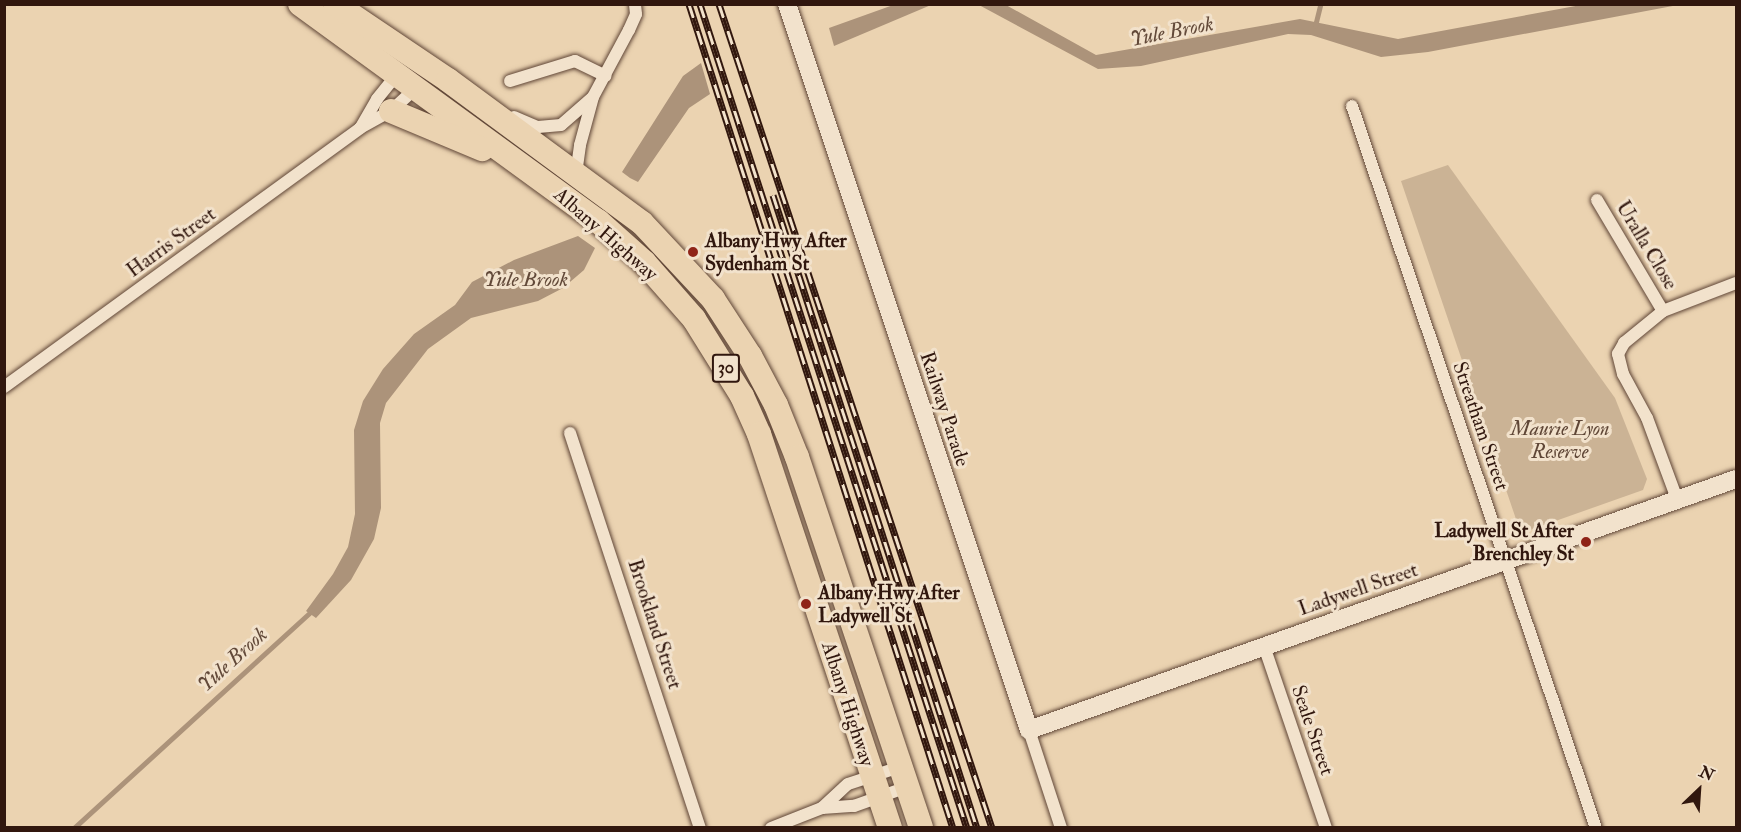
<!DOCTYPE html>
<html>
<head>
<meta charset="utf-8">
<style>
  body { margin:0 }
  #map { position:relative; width:1741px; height:832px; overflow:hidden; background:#ebd3b1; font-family:"IM FELL Double Pica",serif }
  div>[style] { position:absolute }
  .green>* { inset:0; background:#cbb395 }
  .water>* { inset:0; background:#ac937a }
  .stream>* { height:4.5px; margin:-2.25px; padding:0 2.25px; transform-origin:2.25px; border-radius:2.25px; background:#ac937a }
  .roads { filter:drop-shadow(0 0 2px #604637) drop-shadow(0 0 2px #604637) }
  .street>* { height:12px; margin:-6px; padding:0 6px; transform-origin:6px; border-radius:6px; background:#f2e2cc }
  .secondary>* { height:18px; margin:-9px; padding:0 9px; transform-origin:9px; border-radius:9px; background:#f2e2cc }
  .highway>* { height:24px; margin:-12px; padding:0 12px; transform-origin:12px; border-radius:12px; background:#ebd3b1 }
  .rail>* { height:7px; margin-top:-3.5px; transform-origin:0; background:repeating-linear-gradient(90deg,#f2e2cc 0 14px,#31170e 0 28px); box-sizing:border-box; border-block:2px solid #31170e }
  .dots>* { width:16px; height:16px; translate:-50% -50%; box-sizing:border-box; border:3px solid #f2e2cc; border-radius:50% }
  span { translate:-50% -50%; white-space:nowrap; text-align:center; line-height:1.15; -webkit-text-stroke:6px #f2e2cc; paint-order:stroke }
  .shield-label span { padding:2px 4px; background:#f2e2cc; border:2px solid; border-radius:4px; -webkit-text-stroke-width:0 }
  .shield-label { font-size:18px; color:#31170e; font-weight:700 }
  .street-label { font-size:20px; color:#31170e }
  .poi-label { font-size:20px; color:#31170e; font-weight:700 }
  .left { translate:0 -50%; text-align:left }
  .right { translate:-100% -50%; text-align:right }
  .park-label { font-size:20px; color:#5f4636; font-style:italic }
  .water-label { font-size:21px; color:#624939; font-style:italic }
  .frame { position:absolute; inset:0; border:6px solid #31170e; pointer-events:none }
  .north { position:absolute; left:1669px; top:760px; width:60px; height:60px; -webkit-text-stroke:4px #f2e2cc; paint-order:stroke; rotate:25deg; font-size:16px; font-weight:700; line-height:24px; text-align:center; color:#31170e }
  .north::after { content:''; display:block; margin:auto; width:21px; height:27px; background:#31170e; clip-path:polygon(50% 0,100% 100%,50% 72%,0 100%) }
</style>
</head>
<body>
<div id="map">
  <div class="green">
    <i style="clip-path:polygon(1448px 165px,1615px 398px,1647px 479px,1643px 490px,1530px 530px,1518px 525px,1401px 181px)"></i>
  </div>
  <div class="water">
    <i style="clip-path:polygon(896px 4px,931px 5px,834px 46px,829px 28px)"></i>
    <i style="clip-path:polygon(979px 5px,1006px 5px,1096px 55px,1300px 19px,1398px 39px,1581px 5px,1678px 5px,1428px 52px,1381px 57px,1311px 35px,1288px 34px,1141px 66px,1098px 69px)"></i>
    <i style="clip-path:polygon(701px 63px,710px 94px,689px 108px,638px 182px,630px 178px,622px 172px,683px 76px)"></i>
    <i style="clip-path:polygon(578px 236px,595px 248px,584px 270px,563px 288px,538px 301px,471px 318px,428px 349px,386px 403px,380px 423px,381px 508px,374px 539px,351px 580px,316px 618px,306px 611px,333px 574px,348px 547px,355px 514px,354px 430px,363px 401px,383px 369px,414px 334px,455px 305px,472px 282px,514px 260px)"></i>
  </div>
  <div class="stream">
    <i style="left:1315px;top:26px;width:21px;rotate:-76deg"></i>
    <i style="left:74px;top:828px;width:322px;rotate:-42.4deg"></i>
  </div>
  <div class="roads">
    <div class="street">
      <i style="left:510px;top:81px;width:68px;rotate:-17.1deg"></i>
      <i style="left:575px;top:61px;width:34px;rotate:26deg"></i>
      <i style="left:1352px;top:106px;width:762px;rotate:71.33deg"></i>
      <i style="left:514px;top:117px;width:26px;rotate:23deg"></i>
      <i style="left:538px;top:127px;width:23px;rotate:-5deg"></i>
      <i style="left:561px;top:125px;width:41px;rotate:-41.1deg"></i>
      <i style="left:361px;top:127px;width:32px;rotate:-60deg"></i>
      <i style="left:377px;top:99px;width:35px;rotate:-51deg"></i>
      <i style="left:576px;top:174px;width:29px;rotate:-82deg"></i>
      <i style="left:580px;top:145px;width:50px;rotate:-74.8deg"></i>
      <i style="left:593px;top:97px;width:76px;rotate:-61.8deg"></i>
      <i style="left:629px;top:30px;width:17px;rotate:-66deg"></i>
      <i style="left:636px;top:14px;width:10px;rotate:-96deg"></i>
      <i style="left:1597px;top:200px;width:129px;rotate:59.3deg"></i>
      <i style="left:4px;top:387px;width:440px;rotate:-36deg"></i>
      <i style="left:360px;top:128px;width:35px;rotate:-29deg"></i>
      <i style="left:391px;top:111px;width:37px;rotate:-43deg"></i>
      <i style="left:570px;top:433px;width:416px;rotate:71.8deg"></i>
      <i style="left:1677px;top:499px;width:86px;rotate:-110.3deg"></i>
      <i style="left:1647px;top:418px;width:50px;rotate:-118.6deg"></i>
      <i style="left:1623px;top:374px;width:21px;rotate:-104deg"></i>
      <i style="left:1618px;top:354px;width:13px;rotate:-61deg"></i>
      <i style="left:1624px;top:343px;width:50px;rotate:-39.4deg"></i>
      <i style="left:1663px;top:311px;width:78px;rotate:-21deg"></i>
      <i style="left:1264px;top:646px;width:192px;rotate:71.2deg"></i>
      <i style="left:1029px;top:730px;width:103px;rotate:71.9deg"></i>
      <i style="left:822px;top:808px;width:35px;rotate:-43deg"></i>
      <i style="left:848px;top:784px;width:55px;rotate:-18.1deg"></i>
      <i style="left:771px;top:828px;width:55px;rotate:-21.4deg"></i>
      <i style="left:822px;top:808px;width:32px;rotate:-4deg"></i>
      <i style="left:854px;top:806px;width:56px;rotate:-19.7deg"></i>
    </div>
    <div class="secondary">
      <i style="left:787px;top:4px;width:765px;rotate:71.57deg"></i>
      <i style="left:1029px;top:730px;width:750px;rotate:-19.55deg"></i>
    </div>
    <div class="highway">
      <i style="left:300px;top:4px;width:369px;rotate:36.1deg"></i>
      <i style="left:598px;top:221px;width:62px;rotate:41.7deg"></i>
      <i style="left:644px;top:262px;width:76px;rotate:48.7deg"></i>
      <i style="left:694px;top:319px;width:91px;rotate:58.1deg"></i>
      <i style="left:742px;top:396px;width:42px;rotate:65.9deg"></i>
      <i style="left:759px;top:434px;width:415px;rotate:71.6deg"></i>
      <i style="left:335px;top:4px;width:136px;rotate:33.9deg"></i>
      <i style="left:448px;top:80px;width:241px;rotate:36.4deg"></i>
      <i style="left:642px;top:223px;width:104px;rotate:46.9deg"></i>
      <i style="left:713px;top:299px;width:68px;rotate:57deg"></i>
      <i style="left:750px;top:356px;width:55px;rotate:62deg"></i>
      <i style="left:776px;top:405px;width:56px;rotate:68deg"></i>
      <i style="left:797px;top:457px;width:391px;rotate:71.5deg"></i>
      <i style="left:391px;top:111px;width:99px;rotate:22.7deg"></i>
    </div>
  </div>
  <div class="rail">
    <i style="left:689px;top:4px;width:865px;rotate:72.24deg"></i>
    <i style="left:700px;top:4px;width:866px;rotate:72.05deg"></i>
    <i style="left:719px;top:4px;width:868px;rotate:71.67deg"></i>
    <i style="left:773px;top:195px;width:665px;rotate:72.14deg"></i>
  </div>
  <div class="dots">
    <i style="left:693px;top:252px;background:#8f2418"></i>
    <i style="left:1586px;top:542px;background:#8f2418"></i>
    <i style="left:806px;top:604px;background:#8f2418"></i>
  </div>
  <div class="shield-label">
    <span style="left:726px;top:368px">30</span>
  </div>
  <div class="street-label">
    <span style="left:606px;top:234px;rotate:41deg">Albany Highway</span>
    <span style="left:171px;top:242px;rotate:-36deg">Harris Street</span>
    <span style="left:1647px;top:245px;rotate:59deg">Uralla Close</span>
    <span style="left:945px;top:409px;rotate:72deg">Railway Parade</span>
    <span style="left:1481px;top:426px;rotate:71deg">Streatham Street</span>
    <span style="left:1358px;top:589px;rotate:-19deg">Ladywell Street</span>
    <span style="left:655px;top:624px;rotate:72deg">Brookland Street</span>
    <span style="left:848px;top:704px;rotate:72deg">Albany Highway</span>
    <span style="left:1313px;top:730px;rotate:71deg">Seale Street</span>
  </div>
  <div class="poi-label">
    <span class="left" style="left:705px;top:252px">Albany Hwy After<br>Sydenham St</span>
    <span class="right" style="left:1574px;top:542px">Ladywell St After<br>Brenchley St</span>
    <span class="left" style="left:818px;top:604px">Albany Hwy After<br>Ladywell St</span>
  </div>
  <div class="park-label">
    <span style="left:1560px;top:440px">Maurie Lyon<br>Reserve</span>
  </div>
  <div class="water-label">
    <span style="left:1172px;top:32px;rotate:-11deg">Yule Brook</span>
    <span style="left:526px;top:280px">Yule Brook</span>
    <span style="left:233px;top:660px;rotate:-42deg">Yule Brook</span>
  </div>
  <div class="frame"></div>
  <div class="north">N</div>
</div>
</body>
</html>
